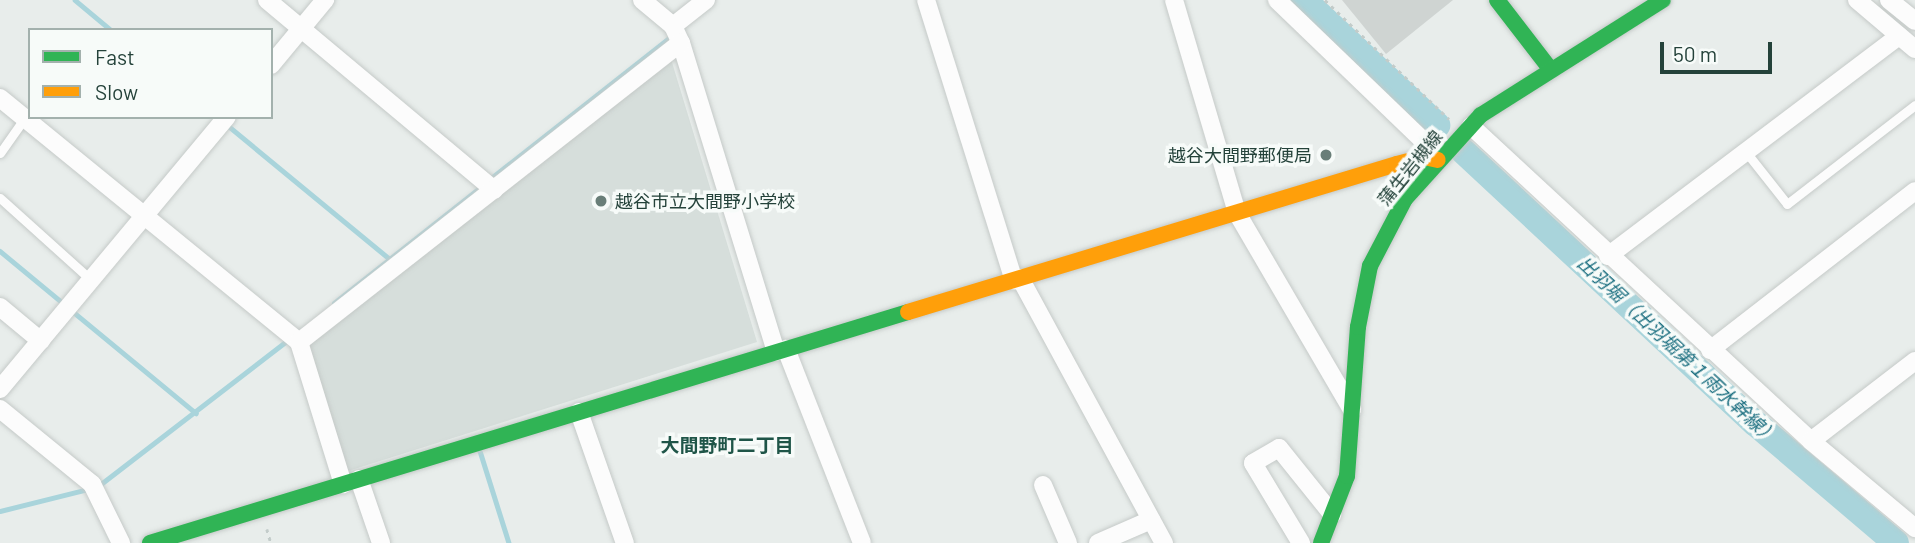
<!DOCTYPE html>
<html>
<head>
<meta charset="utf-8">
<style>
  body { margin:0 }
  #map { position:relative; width:1915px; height:543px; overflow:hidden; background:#e8edeb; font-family:Barlow,"Noto Sans JP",sans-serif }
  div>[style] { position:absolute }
  .built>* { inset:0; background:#d6dedb }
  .stream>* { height:4.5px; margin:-2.25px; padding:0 2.25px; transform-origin:2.25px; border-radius:2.25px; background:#a9d4db }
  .river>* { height:26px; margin:-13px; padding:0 13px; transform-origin:13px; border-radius:13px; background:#a9d4db }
  .building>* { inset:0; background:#cfd4d2 }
  .path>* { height:2.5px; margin-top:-1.25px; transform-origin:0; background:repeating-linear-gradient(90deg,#c3ccca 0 3.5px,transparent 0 8.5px) }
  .roads { filter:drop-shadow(0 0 2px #c5cac8) drop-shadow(0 0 2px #c5cac8) }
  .lane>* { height:9px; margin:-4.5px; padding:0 4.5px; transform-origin:4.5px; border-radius:4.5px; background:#fcfcfc }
  .street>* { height:18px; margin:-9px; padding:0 9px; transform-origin:9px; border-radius:9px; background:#fcfcfc }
  .fast>* { height:16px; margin:-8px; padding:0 8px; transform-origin:8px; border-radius:8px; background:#30b455 }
  .slow>* { height:16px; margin:-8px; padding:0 8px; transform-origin:8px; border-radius:8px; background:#ff9f0a }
  .dots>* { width:19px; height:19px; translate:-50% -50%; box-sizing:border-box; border:4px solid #f7fbf9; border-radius:50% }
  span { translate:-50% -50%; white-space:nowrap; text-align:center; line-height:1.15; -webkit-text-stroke:7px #f7fbf9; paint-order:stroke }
  .poi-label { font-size:18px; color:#24423a }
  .right { translate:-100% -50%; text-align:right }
  .left { translate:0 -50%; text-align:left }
  .street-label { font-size:18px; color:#24423a }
  .water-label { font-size:19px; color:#1c6f80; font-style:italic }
  .neighbourhood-label { font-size:19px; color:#1f5548; font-weight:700 }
  .legend { position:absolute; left:28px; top:28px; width:245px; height:91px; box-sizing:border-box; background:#f7fbf9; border:2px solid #a3b1ad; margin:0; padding:9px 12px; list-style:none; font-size:21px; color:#24423a }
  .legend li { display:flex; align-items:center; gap:14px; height:35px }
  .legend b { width:35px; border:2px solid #a3b1ad }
  .scale { position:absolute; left:1660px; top:42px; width:112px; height:32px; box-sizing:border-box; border:4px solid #24423a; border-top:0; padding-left:9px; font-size:21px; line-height:24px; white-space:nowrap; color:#24423a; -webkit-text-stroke:5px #f7fbf9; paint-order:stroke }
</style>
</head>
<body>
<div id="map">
  <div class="built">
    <i style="clip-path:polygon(671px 59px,757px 342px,345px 472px,303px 343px)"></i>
  </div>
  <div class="stream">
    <i style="left:75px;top:0;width:47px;rotate:39.8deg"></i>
    <i style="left:226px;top:124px;width:212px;rotate:39.5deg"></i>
    <i style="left:490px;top:179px;width:233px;rotate:-38.2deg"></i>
    <i style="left:0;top:251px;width:83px;rotate:39.6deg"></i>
    <i style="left:334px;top:303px;width:187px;rotate:-38.3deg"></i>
    <i style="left:71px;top:310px;width:162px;rotate:39.5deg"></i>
    <i style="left:480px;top:451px;width:96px;rotate:72.5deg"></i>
    <i style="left:97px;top:487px;width:242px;rotate:-37.6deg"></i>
    <i style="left:0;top:511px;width:91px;rotate:-14deg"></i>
  </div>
  <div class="river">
    <i style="left:1304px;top:0;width:183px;rotate:43.2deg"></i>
    <i style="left:1464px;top:152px;width:398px;rotate:43deg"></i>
    <i style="left:1755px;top:423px;width:185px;rotate:40.4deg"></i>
  </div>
  <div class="building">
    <i style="clip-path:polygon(1342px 0,1453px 0,1386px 54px)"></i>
  </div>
  <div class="path">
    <i style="left:1325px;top:0;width:172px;rotate:43.8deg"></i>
    <i style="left:267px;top:529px;width:15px;rotate:74deg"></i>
  </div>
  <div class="roads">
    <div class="lane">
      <i style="left:1746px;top:152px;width:66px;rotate:51.7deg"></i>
      <i style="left:1787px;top:204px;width:162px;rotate:-37.7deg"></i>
      <i style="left:0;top:153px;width:42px;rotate:-54.8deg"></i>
      <i style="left:0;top:198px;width:122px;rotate:42deg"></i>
    </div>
    <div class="street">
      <i style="left:267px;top:0;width:296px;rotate:39.9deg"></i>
      <i style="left:642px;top:0;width:40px;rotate:40deg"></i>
      <i style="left:673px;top:26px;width:19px;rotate:65deg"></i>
      <i style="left:681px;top:43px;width:323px;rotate:72.9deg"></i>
      <i style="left:926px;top:0;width:294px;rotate:72.6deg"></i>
      <i style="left:1174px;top:0;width:222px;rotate:73.5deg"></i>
      <i style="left:1237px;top:213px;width:228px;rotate:59.7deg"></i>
      <i style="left:1277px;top:0;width:226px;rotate:43.9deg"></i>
      <i style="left:1857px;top:0;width:76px;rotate:40.2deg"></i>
      <i style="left:1889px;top:0;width:33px;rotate:39deg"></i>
      <i style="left:673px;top:26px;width:42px;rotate:-38.2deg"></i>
      <i style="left:271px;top:65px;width:85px;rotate:-50.3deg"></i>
      <i style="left:0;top:98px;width:386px;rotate:39.2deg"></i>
      <i style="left:299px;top:342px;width:149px;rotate:72.8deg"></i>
      <i style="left:1471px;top:126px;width:463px;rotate:42.8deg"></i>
      <i style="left:1811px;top:441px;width:136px;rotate:39.9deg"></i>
      <i style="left:1608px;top:256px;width:365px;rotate:-37.1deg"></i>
      <i style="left:1020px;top:278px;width:302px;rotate:61.5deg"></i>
      <i style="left:0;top:307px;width:53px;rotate:39.7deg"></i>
      <i style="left:299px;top:342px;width:485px;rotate:-38.1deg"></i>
      <i style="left:786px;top:349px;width:208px;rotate:68.6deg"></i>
      <i style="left:1710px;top:350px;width:259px;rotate:-37.8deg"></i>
      <i style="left:0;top:389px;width:354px;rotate:-50.2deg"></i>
      <i style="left:0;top:409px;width:119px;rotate:39.2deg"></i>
      <i style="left:92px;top:484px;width:66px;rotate:63.8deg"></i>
      <i style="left:579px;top:412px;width:139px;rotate:70.7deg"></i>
      <i style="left:1811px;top:441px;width:131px;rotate:-37.6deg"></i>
      <i style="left:359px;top:479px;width:68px;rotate:71deg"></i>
      <i style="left:1043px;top:485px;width:63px;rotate:66.7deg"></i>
      <i style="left:1098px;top:543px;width:58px;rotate:-23.5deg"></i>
      <i style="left:1301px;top:543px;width:93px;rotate:-121deg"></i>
      <i style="left:1253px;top:463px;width:30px;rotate:-30deg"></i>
      <i style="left:1279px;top:448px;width:85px;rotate:51.2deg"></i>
    </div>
    <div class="fast">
      <i style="left:1497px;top:0;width:88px;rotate:52.4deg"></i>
      <i style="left:150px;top:543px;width:792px;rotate:-16.95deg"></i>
      <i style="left:1321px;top:543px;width:72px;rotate:-68.8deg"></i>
      <i style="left:1347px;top:476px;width:149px;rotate:-85.8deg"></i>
      <i style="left:1358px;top:327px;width:62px;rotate:-78.9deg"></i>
      <i style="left:1370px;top:266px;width:76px;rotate:-62.4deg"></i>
      <i style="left:1405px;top:199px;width:113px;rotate:-47.9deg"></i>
      <i style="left:1481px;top:115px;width:215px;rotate:-32.3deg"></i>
    </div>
    <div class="slow">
      <i style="left:908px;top:312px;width:511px;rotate:-16.84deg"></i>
      <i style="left:1397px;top:164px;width:28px;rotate:-15deg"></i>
      <i style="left:1424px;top:157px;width:14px;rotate:12deg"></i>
    </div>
  </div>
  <div class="dots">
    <i style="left:1326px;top:155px;background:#697e78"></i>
    <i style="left:601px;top:201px;background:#697e78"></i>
  </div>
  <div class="poi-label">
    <span class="right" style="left:1312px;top:155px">越谷大間野郵便局</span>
    <span class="left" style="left:615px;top:201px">越谷市立大間野小学校</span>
  </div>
  <div class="street-label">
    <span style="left:1410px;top:168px;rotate:-51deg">蒲生岩槻線</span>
  </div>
  <div class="water-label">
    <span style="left:1678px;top:350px;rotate:43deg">出羽堀（出羽堀第１雨水幹線）</span>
  </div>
  <div class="neighbourhood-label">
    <span style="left:727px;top:445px">大間野町二丁目</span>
  </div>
  <ul class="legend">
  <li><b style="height:9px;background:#30b455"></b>Fast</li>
  <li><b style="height:9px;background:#ff9f0a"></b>Slow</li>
  </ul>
  <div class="scale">50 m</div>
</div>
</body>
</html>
